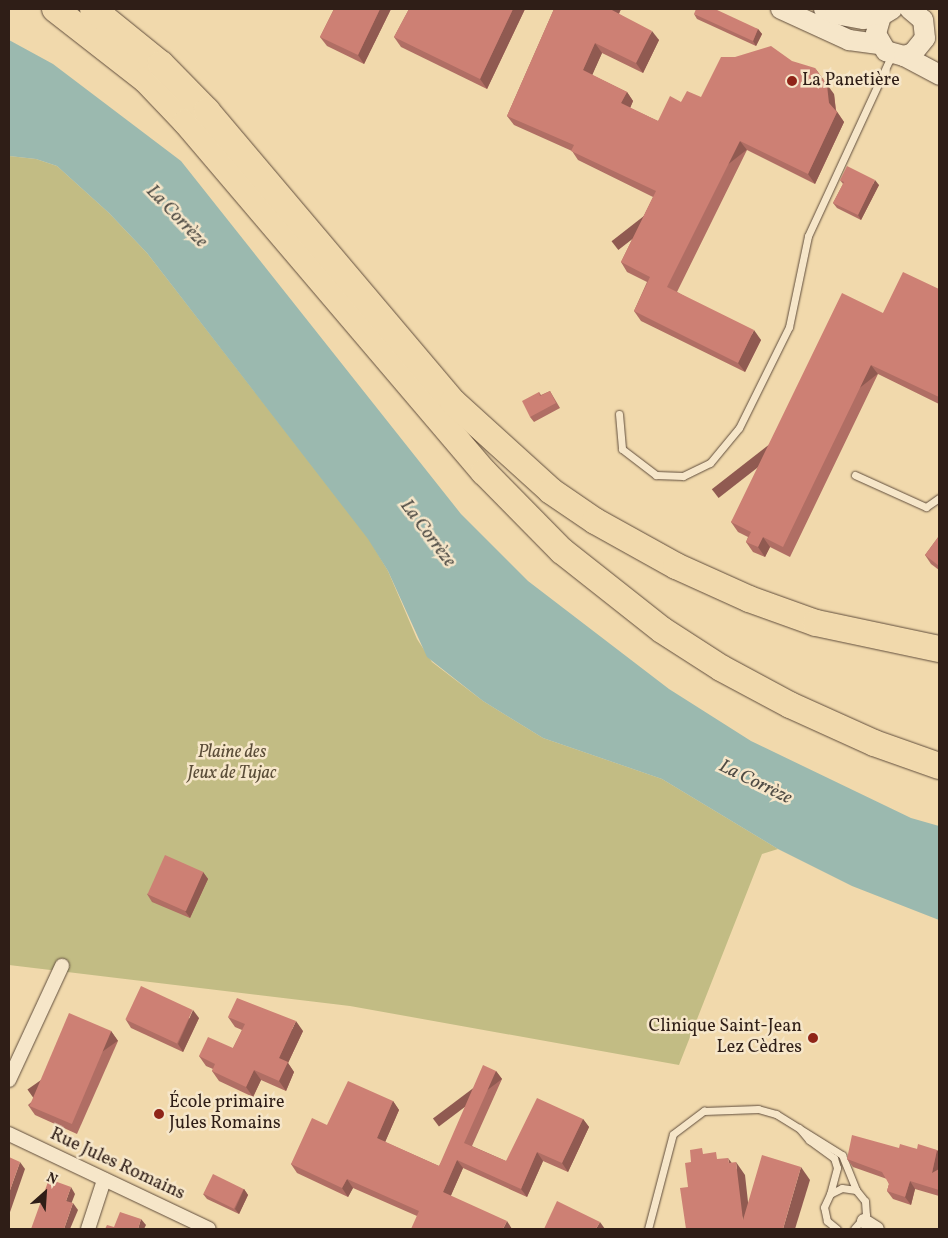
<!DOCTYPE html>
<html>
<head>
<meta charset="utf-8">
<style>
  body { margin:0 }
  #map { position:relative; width:948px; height:1238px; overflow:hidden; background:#f1d9ac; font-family:Vollkorn,serif }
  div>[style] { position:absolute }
  .green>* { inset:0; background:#c2bc84 }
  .water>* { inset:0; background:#9bb9af }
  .roads { filter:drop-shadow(0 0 1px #604d3c) drop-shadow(0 0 1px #604d3c) }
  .lane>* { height:7px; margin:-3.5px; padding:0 3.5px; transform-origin:3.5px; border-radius:3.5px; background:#f6e6c9 }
  .street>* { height:14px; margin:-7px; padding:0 7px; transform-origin:7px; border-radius:7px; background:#f6e6c9 }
  .secondary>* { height:20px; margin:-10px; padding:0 10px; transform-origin:10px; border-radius:10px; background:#f6e6c9 }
  .highway>* { height:26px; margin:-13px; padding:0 13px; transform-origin:13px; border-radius:13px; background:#f1d9ac }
  .wall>* { inset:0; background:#b06e64 }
  .shaded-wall>* { inset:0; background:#905a51; transform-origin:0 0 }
  .building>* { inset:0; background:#cd8074; transform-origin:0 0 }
  .dots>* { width:14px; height:14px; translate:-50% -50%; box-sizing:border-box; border:2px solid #f6e6c9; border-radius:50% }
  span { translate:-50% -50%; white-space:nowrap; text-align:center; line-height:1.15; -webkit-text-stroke:5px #f6e6c9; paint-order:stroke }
  .poi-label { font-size:18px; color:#2f1e17 }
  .left { translate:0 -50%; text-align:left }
  .right { translate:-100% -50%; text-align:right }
  .park-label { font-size:18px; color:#5b4d38; font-style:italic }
  .street-label { font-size:18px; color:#2f1e17 }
  .water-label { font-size:19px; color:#4f4c45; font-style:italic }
  .frame { position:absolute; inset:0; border:10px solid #2f1e17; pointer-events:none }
  .north { position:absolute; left:20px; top:1168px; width:50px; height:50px; -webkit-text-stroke:4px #f6e6c9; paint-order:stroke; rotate:26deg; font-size:14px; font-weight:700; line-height:20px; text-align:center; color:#2f1e17 }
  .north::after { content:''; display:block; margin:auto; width:18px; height:22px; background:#2f1e17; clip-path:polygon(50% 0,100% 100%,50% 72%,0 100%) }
</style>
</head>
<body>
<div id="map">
  <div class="green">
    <i style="clip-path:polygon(9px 156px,36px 159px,57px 166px,109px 213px,147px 253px,369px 539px,388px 571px,417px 639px,432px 662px,483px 701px,543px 738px,662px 779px,778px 849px,762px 854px,679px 1065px,350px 1006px,9px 965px)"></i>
  </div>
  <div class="water">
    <i style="clip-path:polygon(9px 40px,53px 64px,181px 161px,461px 514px,528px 581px,669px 689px,751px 741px,911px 818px,939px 826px,939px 920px,852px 886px,778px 849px,662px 779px,543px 738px,483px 701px,427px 657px,388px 571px,368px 539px,147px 253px,109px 213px,57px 166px,36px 159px,9px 156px)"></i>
  </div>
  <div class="roads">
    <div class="lane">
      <i style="left:619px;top:414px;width:35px;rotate:85deg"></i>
      <i style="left:622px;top:449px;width:43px;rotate:37.4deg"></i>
      <i style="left:656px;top:475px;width:27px;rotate:2deg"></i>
      <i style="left:683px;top:476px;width:30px;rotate:-26deg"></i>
      <i style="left:710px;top:463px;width:45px;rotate:-50.4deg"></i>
      <i style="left:739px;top:428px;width:113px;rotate:-63.7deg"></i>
      <i style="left:789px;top:327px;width:93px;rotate:-78.2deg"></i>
      <i style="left:808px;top:236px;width:193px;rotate:-65.2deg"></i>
      <i style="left:889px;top:61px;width:8px;rotate:-50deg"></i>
      <i style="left:855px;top:475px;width:78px;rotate:24.3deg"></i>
      <i style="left:926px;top:507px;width:16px;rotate:-35deg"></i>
      <i style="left:799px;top:1128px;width:16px;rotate:50deg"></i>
      <i style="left:809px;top:1140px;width:31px;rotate:36deg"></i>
      <i style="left:834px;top:1158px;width:10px;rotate:73deg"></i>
      <i style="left:837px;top:1168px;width:27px;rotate:105deg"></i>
      <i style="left:648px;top:1229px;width:98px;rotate:-75.3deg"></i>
      <i style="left:673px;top:1134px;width:39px;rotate:-37deg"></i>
      <i style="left:704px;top:1111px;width:54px;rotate:-2.1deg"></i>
      <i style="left:758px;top:1109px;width:19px;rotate:16deg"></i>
      <i style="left:776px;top:1114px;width:78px;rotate:31.8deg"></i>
      <i style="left:842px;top:1155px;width:38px;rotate:68deg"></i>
      <i style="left:837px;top:1229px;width:13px;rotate:-141deg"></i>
      <i style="left:827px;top:1221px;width:14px;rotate:-102deg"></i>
      <i style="left:824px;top:1207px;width:14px;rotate:-65deg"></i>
      <i style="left:830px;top:1194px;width:13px;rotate:-27deg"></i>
      <i style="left:842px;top:1188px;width:14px;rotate:8deg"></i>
      <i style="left:856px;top:1190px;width:14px;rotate:51deg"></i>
      <i style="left:865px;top:1201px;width:14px;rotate:86deg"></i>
      <i style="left:866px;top:1215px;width:18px;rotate:131deg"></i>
    </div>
    <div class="street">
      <i style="left:9px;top:1080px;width:126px;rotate:-65.1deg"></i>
      <i style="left:9px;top:1134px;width:221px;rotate:25.4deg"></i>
      <i style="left:864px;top:1221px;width:15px;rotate:32deg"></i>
      <i style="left:88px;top:1229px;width:52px;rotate:-71.9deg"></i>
    </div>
    <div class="secondary">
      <i style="left:781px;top:9px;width:75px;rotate:24.5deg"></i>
      <i style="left:849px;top:40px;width:30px;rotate:8deg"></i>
      <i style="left:824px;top:9px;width:12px;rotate:24deg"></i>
      <i style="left:835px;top:14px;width:29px;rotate:10deg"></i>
      <i style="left:864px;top:19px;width:17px;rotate:-10deg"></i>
      <i style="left:892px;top:9px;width:13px;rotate:148deg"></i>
      <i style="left:881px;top:16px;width:19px;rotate:106deg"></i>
      <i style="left:876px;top:34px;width:20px;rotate:60deg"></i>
      <i style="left:886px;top:51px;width:19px;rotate:16deg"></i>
      <i style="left:904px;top:56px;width:9px;rotate:-18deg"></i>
      <i style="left:913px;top:53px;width:19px;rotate:-51deg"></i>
      <i style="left:925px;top:38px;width:18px;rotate:-96deg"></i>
      <i style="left:923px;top:20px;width:17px;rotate:-140deg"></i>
      <i style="left:904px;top:56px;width:40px;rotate:28deg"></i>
    </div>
    <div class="highway">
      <i style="left:55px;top:9px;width:115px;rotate:38deg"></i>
      <i style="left:146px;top:80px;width:58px;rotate:46.4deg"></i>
      <i style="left:186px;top:122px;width:460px;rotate:49.6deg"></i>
      <i style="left:484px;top:472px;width:111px;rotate:45.4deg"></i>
      <i style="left:562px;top:551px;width:127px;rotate:38.3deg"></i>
      <i style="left:662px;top:630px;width:70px;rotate:32.8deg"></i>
      <i style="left:721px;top:668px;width:78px;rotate:28.2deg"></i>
      <i style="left:790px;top:705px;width:92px;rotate:24.3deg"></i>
      <i style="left:874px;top:743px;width:69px;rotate:19.5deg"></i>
      <i style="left:93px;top:9px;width:87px;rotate:39deg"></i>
      <i style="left:161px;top:64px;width:66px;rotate:45.6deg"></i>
      <i style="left:207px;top:111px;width:381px;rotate:49.8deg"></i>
      <i style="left:453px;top:402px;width:132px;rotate:42.2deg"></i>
      <i style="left:551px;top:491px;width:53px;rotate:34.3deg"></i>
      <i style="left:595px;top:521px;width:93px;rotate:29.1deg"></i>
      <i style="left:676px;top:566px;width:80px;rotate:24.3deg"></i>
      <i style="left:749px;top:599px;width:71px;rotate:19.7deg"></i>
      <i style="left:816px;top:623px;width:126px;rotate:11.9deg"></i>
    </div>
  </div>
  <div class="wall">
    <i style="clip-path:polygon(334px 9px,391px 9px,364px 64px,327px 46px,320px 37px)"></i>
    <i style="clip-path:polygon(409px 9px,525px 9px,487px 89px,401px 47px,394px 37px)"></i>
    <i style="clip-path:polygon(554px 9px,621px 9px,619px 14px,659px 40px,643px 73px,602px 53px,592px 75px,627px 92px,633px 101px,630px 108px,658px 121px,681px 102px,701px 97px,834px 94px,836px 110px,844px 122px,815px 184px,747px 150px,677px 292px,761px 340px,745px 372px,641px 321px,634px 311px,647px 282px,627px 272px,621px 262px,653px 197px,578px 160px,572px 151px,514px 125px,507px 116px)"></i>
    <i style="clip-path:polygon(694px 14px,758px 29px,762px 34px,756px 46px,697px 19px)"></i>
    <i style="clip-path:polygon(840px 180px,879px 185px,861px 220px,837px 208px,833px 203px,843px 184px)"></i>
    <i style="clip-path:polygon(939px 289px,939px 404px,878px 374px,790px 557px,770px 547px,765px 557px,753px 552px,746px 542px,748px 537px,738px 532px,731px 522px,883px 313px)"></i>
    <i style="clip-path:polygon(550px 391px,560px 408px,534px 422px,530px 417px,539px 392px,541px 395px)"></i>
    <i style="clip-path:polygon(939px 536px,939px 570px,931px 564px,925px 555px)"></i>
    <i style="clip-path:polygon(203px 872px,208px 879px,190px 918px,152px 902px,147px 894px)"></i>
    <i style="clip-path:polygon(228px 1017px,303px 1031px,288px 1063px,294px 1072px,286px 1091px,261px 1080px,253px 1097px,219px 1081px,212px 1071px,213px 1069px,206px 1066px,199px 1056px,233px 1048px,242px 1030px,235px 1027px)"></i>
    <i style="clip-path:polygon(199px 1018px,183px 1052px,131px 1028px,126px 1020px)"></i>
    <i style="clip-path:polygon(111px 1031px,118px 1041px,77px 1134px,35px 1115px,28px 1105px)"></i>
    <i style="clip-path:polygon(496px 1071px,502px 1079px,472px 1146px,506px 1161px,583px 1119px,589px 1127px,568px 1172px,543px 1161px,527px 1197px,463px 1168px,451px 1195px,417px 1216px,353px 1188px,348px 1197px,297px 1173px,291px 1164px,327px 1125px,393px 1101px,399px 1110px,385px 1142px,439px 1166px)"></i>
    <i style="clip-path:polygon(899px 1148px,937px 1150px,939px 1153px,939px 1196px,915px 1189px,911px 1205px,893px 1199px,887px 1191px,889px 1184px,887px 1179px,853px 1167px,847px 1159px)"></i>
    <i style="clip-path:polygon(244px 1189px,248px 1195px,239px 1214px,207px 1199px,203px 1194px)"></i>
  </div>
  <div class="shaded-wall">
    <i style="clip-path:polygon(380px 9px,391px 9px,364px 64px,358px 55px)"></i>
    <i style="clip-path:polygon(513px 9px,525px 9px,487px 89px,480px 79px)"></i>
    <i style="clip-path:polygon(610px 9px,621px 9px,616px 19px)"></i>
    <i style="clip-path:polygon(758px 29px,762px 34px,756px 46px,753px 41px)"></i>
    <i style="clip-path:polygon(652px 31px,659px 40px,643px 73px,636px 63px)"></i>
    <i style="clip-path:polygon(595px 43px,602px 53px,590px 80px,583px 70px)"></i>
    <i style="clip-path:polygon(815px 68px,834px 94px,836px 113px,829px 103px)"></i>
    <i style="clip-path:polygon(627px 92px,633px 101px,628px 113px,621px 103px)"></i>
    <i style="clip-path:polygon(837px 112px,844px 122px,815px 184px,808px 174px)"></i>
    <i style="left:740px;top:141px;width:11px;height:163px;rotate:52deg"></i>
    <i style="clip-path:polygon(875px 180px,879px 185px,861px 220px,858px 215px)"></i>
    <i style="clip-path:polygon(754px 330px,761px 340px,745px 372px,738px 363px)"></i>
    <i style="left:871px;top:365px;width:11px;height:202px;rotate:52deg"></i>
    <i style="clip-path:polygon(763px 537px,770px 547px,765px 557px,758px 547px)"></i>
    <i style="clip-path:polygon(203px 872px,208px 879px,190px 918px,185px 911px)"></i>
    <i style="clip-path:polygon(193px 1010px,199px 1018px,183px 1052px,178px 1044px)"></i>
    <i style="clip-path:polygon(296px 1021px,303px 1031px,288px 1063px,294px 1072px,286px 1091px,279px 1081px,279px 1058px)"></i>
    <i style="left:111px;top:1031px;width:12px;height:102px;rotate:55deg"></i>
    <i style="clip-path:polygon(254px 1070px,261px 1080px,253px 1097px,246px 1087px)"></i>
    <i style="left:496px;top:1071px;width:10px;height:79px;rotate:53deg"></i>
    <i style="clip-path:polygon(393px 1101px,399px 1110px,383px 1147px,377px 1138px)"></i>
    <i style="clip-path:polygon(583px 1119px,589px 1127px,568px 1172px,562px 1163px)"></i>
    <i style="clip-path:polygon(937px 1150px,939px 1153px,939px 1175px,932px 1173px)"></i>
    <i style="clip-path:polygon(537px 1152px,543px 1161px,527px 1197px,521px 1189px)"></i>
    <i style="clip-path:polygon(728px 1158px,737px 1170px,736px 1162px,745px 1175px,751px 1229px,743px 1220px)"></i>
    <i style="clip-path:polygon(457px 1160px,463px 1168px,449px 1200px,443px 1192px)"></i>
    <i style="clip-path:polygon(20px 1162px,25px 1169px,9px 1215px,9px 1193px)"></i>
    <i style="clip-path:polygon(801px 1167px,810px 1180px,795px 1229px,783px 1229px)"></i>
    <i style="clip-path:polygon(347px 1179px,353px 1188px,348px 1197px,342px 1188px)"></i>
    <i style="clip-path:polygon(910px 1181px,915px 1189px,911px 1205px,905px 1197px)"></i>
    <i style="clip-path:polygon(71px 1187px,75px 1194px,70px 1207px,66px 1201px)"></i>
    <i style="clip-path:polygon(244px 1189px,248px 1195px,239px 1214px,235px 1209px)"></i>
    <i style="clip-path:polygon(73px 1203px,78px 1210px,70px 1229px,64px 1229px)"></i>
    <i style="clip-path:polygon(141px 1219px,146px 1225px,144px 1229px,138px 1229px)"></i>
    <i style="clip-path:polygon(507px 1221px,512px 1229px,503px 1229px)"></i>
    <i style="clip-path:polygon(600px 1222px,605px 1229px,596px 1229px)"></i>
  </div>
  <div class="building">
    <i style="clip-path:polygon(334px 9px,380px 9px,358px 55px,320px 37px)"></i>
    <i style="clip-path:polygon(409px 9px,513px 9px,480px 79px,394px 37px)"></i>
    <i style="clip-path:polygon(554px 9px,610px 9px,652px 31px,636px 63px,595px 43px,583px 70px,627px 92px,621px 103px,658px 121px,670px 96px,681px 102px,687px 91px,701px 97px,721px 57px,735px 57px,771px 46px,792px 61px,815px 68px,827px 85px,829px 103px,837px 112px,808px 174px,740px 141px,667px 287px,754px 330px,738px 363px,634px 311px,650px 277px,621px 262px,656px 191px,571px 151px,574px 145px,507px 116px)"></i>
    <i style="clip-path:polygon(696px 9px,715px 9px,758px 29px,753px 41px,694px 14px)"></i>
    <i style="clip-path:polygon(847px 166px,875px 180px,858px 215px,833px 203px,844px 182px,840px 180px)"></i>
    <i style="clip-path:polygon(903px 272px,939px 289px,939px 397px,871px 365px,783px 547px,763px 537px,758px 547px,746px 542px,751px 532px,731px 522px,842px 293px,883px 313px)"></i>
    <i style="clip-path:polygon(550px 391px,556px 403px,530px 417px,522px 401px,539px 392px,540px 396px)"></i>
    <i style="clip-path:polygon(939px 536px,939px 566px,925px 555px)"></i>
    <i style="left:165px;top:855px;width:42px;height:43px;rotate:24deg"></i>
    <i style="left:141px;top:986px;width:57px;height:37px;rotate:25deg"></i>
    <i style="clip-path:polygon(237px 998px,296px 1021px,279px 1058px,288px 1062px,279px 1081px,254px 1070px,246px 1087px,212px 1071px,215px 1064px,199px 1056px,208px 1037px,233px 1048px,245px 1024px,228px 1017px)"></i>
    <i style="left:69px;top:1013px;width:46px;height:101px;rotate:23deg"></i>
    <i style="clip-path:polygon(483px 1065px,496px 1071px,464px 1143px,506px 1161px,537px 1098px,583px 1119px,562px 1163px,537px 1152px,521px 1189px,457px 1160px,443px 1192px,507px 1221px,503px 1229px,411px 1229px,419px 1211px,347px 1179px,342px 1188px,291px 1164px,312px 1118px,327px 1125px,348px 1081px,393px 1101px,377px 1138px,439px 1166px)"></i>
    <i style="clip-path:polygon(852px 1135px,899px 1148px,900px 1144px,917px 1149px,918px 1144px,937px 1150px,932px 1173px,939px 1169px,939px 1190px,910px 1181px,905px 1197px,887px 1191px,889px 1184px,882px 1172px,847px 1159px)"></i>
    <i style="clip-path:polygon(702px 1148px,703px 1154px,716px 1152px,717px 1159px,728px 1158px,729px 1163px,736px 1162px,743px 1220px,762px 1155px,801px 1167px,783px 1229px,686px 1229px,680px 1188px,688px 1187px,685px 1163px,691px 1162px,690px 1150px)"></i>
    <i style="clip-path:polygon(9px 1157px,20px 1162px,9px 1193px)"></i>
    <i style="left:213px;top:1174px;width:34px;height:22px;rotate:26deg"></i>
    <i style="clip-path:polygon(49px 1179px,71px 1187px,66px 1201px,73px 1203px,64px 1229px,31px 1229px)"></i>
    <i style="clip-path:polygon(557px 1201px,600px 1222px,596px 1229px,544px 1229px)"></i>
    <i style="clip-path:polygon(120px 1212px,141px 1219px,138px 1229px,105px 1229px,107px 1225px,114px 1227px)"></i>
  </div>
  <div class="dots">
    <i style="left:792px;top:81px;background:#8f2418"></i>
    <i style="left:813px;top:1038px;background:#8f2418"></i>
    <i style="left:159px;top:1114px;background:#8f2418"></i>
  </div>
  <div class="poi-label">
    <span class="left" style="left:802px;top:81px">La Panetière</span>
    <span class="right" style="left:802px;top:1038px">Clinique Saint-Jean<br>Lez Cèdres</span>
    <span class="left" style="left:169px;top:1114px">École primaire<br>Jules Romains</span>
  </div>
  <div class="park-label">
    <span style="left:232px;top:764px">Plaine des<br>Jeux de Tujac</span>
  </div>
  <div class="street-label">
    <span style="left:117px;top:1165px;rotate:25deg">Rue Jules Romains</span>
  </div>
  <div class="water-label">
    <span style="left:176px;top:217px;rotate:46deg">La Corrèze</span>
    <span style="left:427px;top:534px;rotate:53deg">La Corrèze</span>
    <span style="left:755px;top:783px;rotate:26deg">La Corrèze</span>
  </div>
  <div class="frame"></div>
  <div class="north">N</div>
</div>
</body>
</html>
